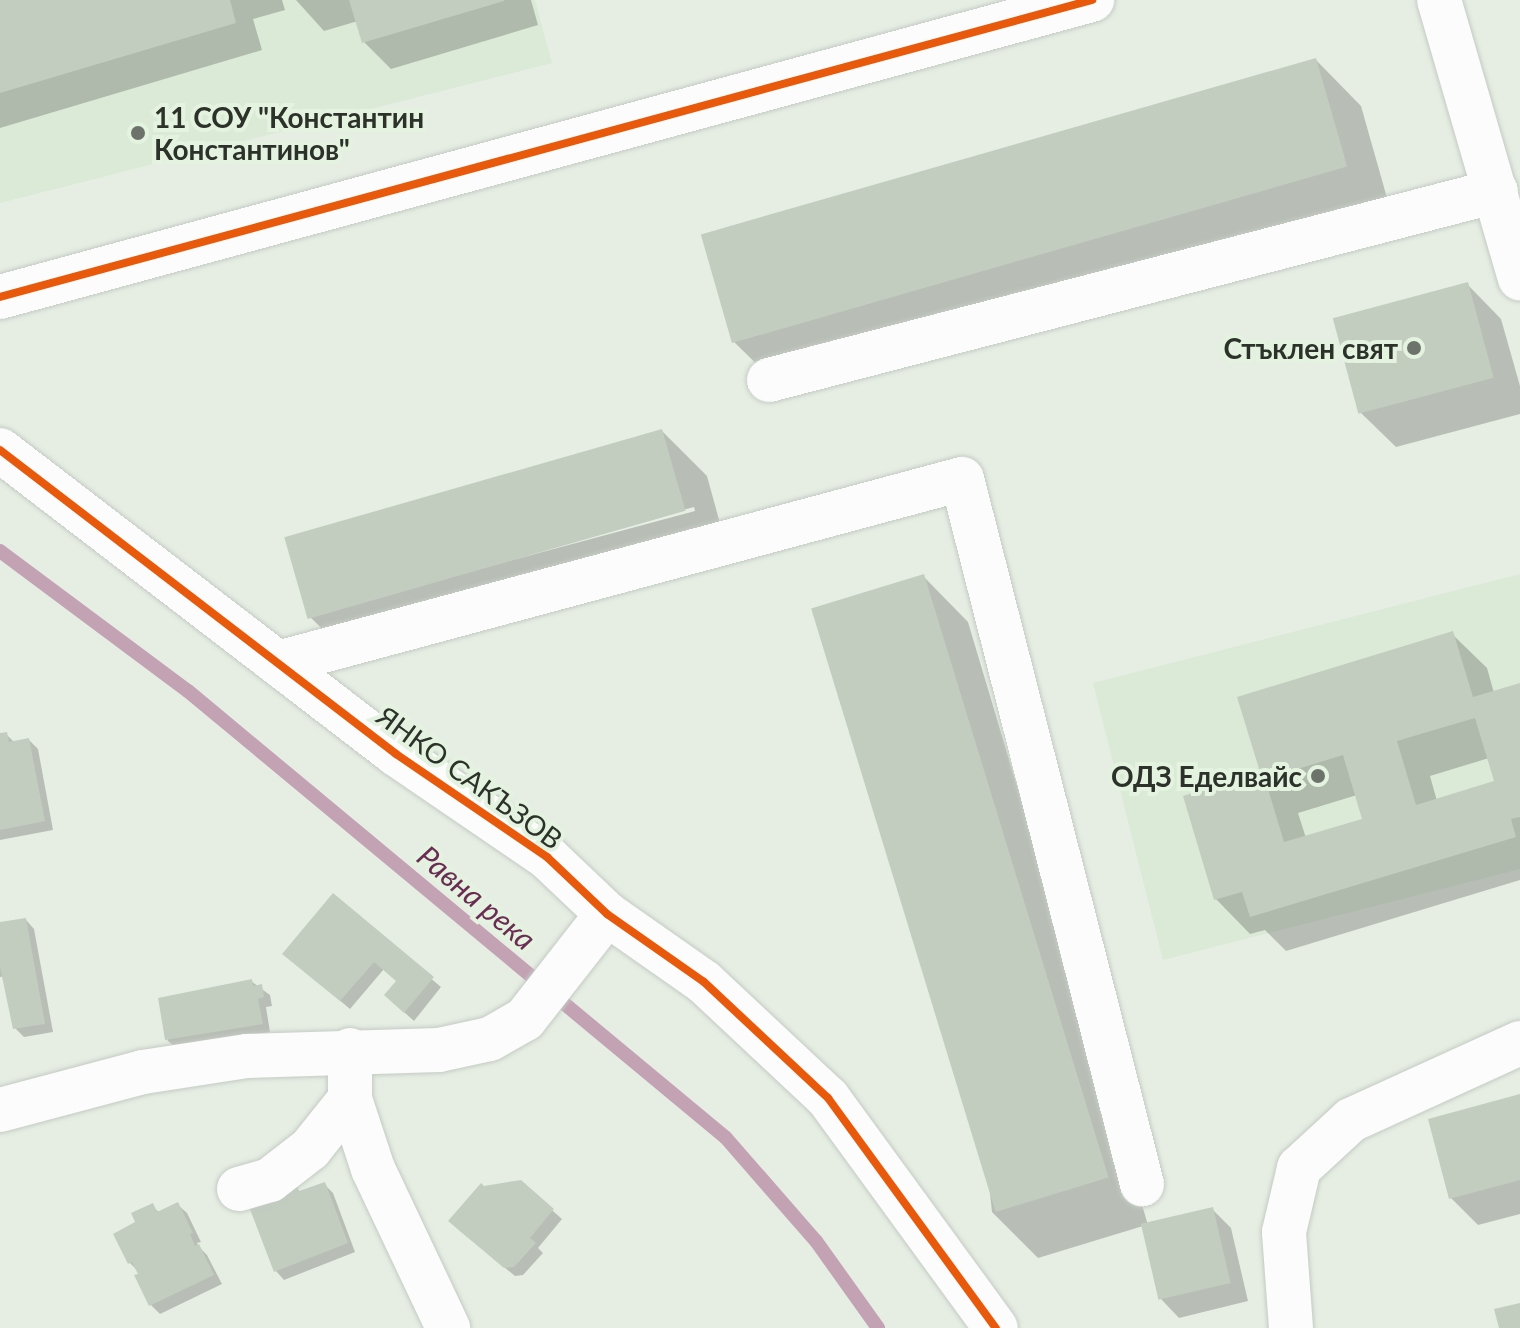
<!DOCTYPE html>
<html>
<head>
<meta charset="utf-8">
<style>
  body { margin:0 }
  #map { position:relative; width:1520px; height:1328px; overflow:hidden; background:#e6eee4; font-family:Lato,sans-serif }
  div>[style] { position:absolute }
  .built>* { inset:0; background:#dbe9d7 }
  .shadow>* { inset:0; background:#0003 }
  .stream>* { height:14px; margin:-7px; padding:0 7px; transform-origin:7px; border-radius:7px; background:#c3a2b4 }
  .building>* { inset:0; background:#c2ccbf; transform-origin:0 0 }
  .roads { filter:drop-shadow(0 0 2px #c4cbc3) drop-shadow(0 0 2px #c4cbc3) }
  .minor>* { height:44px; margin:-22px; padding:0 22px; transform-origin:22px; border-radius:22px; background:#fbfcfb }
  .cycleway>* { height:8px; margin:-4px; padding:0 4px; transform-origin:4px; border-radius:4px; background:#e8590c }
  .dots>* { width:22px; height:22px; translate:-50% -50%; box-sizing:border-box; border:4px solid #e4f2e0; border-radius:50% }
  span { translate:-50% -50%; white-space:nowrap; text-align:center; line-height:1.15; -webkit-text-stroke:8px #e4f2e0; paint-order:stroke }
  .poi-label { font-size:28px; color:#2c312a; font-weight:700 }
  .left { translate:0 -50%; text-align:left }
  .right { translate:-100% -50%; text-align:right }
  .street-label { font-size:28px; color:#2c312a }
  .water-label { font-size:30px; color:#6b2c54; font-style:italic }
</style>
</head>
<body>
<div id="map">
  <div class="built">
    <i style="clip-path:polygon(0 0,535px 0,552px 63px,0 203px)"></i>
    <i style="clip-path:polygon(1520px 574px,1520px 869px,1163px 960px,1093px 683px)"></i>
  </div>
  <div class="shadow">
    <i style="clip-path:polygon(0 0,282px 0,285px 10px,253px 19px,262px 50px,0 128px)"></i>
    <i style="clip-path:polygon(296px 0,531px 0,538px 25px,391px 69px,364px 42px,358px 21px,324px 31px)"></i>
    <i style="clip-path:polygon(1316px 60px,1361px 106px,1391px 212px,778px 385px,732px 340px)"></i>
    <i style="clip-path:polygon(1467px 284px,1501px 319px,1520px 386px,1520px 414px,1396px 447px,1361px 413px)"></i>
    <i style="clip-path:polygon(evenodd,662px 431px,707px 476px,729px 556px,352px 658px,306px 613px,662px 431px,694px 507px,695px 511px,334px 608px,334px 604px,694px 507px)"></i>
    <i style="clip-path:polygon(923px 576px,968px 622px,1148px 1225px,1212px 1209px,1231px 1228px,1248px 1301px,1179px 1318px,1161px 1299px,1143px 1226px,1038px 1258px,992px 1212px)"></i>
    <i style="clip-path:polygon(evenodd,1452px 634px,1487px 668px,1494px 693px,1520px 685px,1520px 880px,1286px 951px,1265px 930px,1250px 934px,1216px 899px,1262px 773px,1452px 634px,1489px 758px,1496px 783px,1437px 801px,1430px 776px,1489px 758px,1452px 634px,1357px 795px,1364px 820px,1306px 838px,1298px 813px,1357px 795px)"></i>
    <i style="clip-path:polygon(6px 734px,15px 743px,29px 740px,38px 749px,53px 830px,0 840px,0 735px)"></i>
    <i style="clip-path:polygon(333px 896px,441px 987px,414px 1021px,395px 1004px,398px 981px,384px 969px,350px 1009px,294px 962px)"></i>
    <i style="clip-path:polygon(26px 920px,34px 929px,53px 1032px,24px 1037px,15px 1028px,6px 976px,0 977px,0 924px)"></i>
    <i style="clip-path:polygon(251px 981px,270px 995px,272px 1006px,266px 1007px,270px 1032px,176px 1048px,167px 1040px)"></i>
    <i style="clip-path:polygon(1520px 1097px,1520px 1214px,1478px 1225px,1451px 1198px)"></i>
    <i style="clip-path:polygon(520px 1182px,562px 1219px,538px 1248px,543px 1253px,523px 1275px,515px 1276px,459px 1230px,483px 1188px)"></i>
    <i style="clip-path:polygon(324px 1184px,333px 1193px,355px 1252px,284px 1280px,276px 1271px,296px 1188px,301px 1193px)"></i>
    <i style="clip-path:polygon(178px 1205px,187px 1213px,201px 1242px,197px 1243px,199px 1247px,207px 1255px,222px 1284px,160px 1314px,151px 1305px,139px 1272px,130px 1263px,116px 1234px,138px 1223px,152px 1206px,160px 1213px)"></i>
  </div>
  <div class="stream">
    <i style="left:0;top:551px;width:234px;rotate:36.7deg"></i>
    <i style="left:188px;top:691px;width:699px;rotate:39.72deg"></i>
    <i style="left:726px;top:1138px;width:137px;rotate:48.9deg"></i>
    <i style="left:816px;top:1241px;width:107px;rotate:54.5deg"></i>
  </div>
  <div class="building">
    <i style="clip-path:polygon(0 0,230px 0,236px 23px,0 93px)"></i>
    <i style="clip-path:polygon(349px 0,504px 0,504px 1px,362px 43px)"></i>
    <i style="left:1316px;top:58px;width:113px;height:640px;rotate:74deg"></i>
    <i style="left:1468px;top:282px;width:99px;height:140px;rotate:75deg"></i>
    <i style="left:662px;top:429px;width:85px;height:393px;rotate:74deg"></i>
    <i style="left:924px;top:574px;width:631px;height:118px;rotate:73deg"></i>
    <i style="clip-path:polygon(evenodd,1453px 631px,1473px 697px,1520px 683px,1520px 817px,1511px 819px,1516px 837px,1250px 917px,1242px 892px,1214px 900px,1183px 796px,1260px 772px,1237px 697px,1453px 631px,1475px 718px,1494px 781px,1416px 805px,1397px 741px,1475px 718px,1453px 631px,1343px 755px,1362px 819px,1284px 842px,1265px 779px,1343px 755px)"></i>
    <i style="clip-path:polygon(7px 732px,9px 742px,29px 738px,45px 821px,0 830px,0 733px)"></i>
    <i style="clip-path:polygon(333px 893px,434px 977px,404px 1013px,384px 995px,396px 981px,374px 962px,340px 1001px,282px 954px)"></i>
    <i style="clip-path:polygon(26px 918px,45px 1024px,13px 1029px,0 967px,0 922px)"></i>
    <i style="clip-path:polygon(252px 979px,253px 986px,262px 984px,264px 997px,258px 999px,263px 1024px,165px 1040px,158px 998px)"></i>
    <i style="clip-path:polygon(1520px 1094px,1520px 1180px,1449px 1199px,1428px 1119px)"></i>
    <i style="clip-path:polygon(521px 1180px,554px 1209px,530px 1238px,536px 1243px,514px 1267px,504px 1268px,448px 1221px,481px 1183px,484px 1186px)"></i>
    <i style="clip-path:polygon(325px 1182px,348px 1243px,274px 1272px,248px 1204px,297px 1186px,299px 1191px)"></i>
    <i style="clip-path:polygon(178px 1202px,193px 1233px,190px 1234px,195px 1246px,199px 1244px,214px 1275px,149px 1306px,134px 1275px,138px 1274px,132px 1262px,128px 1264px,113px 1234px,135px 1222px,131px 1213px,153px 1203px,157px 1212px)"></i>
    <i style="left:1213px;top:1207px;width:78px;height:74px;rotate:77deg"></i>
    <i style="clip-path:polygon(1520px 1303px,1520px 1328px,1499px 1328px,1494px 1309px)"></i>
  </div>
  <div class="roads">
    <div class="minor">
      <i style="left:1439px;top:0;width:290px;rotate:73.8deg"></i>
      <i style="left:0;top:297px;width:1132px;rotate:-15.22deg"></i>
      <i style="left:769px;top:380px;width:751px;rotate:-14.57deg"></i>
      <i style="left:0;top:450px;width:499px;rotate:37.5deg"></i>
      <i style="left:396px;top:754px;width:183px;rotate:34.3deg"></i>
      <i style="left:547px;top:857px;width:83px;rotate:43.5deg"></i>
      <i style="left:607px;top:914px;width:118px;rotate:35deg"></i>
      <i style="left:704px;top:982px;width:170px;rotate:43.1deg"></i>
      <i style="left:828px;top:1098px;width:285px;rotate:53.9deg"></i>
      <i style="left:278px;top:663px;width:708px;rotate:-15.06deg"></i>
      <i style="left:962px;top:479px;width:728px;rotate:75.68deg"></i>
      <i style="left:350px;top:1050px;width:49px;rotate:90deg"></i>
      <i style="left:350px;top:1099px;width:74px;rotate:71.8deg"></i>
      <i style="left:373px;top:1169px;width:176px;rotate:64.7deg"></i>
      <i style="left:0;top:1110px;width:148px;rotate:-14.9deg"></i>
      <i style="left:143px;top:1072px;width:105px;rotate:-8.7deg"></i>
      <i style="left:247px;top:1056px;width:192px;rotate:-1.8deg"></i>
      <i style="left:439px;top:1050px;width:52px;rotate:-12.2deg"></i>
      <i style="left:490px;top:1039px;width:40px;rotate:-29.7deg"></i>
      <i style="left:525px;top:1019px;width:133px;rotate:-52deg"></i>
      <i style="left:239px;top:1189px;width:32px;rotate:-16deg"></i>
      <i style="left:270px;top:1180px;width:51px;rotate:-37.8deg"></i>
      <i style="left:310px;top:1149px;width:64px;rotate:-51.3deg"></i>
      <i style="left:1291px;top:1328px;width:96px;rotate:-94.2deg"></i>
      <i style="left:1284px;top:1232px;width:66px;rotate:-76.8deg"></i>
      <i style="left:1299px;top:1168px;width:71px;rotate:-42.7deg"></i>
      <i style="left:1351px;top:1120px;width:186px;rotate:-24.5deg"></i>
    </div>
  </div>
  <div class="cycleway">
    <i style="left:0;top:297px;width:1132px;rotate:-15.22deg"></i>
    <i style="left:0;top:450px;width:499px;rotate:37.5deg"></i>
    <i style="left:396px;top:754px;width:183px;rotate:34.3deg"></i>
    <i style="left:547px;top:857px;width:83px;rotate:43.5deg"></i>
    <i style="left:607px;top:914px;width:118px;rotate:35deg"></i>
    <i style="left:704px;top:982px;width:170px;rotate:43.1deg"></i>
    <i style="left:828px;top:1098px;width:285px;rotate:53.9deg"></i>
  </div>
  <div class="dots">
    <i style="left:138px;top:133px;background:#6d736b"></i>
    <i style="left:1414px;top:348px;background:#6d736b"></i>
    <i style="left:1318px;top:776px;background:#6d736b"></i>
  </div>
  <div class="poi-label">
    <span class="left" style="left:154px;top:133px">11 СОУ "Константин<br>Константинов"</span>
    <span class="right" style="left:1398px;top:348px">Стъклен свят</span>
    <span class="right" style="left:1302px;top:776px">ОДЗ Еделвайс</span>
  </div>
  <div class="street-label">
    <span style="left:470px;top:777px;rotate:36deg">ЯНКО САКЪЗОВ</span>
  </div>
  <div class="water-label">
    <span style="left:477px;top:897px;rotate:40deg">Равна река</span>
  </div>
</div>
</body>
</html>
